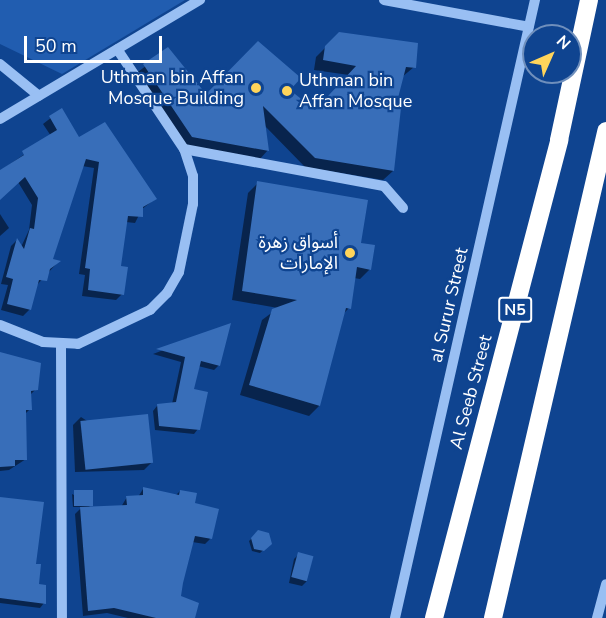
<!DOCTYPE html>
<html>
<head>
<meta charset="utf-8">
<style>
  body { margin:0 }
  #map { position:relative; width:606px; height:618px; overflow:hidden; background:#0f4490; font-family:"Nunito Sans","Noto Sans Arabic",sans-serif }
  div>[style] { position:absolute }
  .green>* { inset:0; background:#215db0 }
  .shadow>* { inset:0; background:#0007 }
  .building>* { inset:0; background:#386eb9; transform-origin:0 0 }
  .minor>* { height:10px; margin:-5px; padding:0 5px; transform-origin:5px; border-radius:5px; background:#99bff3 }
  .highway>* { height:18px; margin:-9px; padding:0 9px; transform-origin:9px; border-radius:9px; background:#fff }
  .dots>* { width:16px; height:16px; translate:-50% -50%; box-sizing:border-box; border:3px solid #0f4490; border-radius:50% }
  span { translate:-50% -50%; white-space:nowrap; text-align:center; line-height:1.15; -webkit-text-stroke:4.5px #0f4490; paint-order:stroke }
  .shield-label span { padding:2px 4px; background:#0f4490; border:2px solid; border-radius:4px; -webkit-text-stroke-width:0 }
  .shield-label { font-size:16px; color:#fff; font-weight:700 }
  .poi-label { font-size:18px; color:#fff }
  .right { translate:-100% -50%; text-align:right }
  .left { translate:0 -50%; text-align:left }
  .street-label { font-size:18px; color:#fff }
  .north { position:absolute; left:522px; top:24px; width:60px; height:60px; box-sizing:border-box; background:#0f4490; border:2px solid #6f8fbc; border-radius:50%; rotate:45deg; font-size:16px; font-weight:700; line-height:24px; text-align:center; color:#fff }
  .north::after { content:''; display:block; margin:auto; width:21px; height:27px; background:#ffd55b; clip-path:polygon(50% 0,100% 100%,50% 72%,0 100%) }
  .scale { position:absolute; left:24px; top:36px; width:138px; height:27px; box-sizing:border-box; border:3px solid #fff; border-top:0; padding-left:8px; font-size:18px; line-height:21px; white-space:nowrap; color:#fff; -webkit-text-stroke:4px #0f4490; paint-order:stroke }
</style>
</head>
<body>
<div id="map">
  <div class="green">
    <i style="clip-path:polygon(0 0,185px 0,62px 74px,0 44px)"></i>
  </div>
  <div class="shadow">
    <i style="clip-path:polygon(340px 33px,414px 67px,402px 77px,396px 100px,400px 100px,393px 171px,383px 180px,305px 167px,265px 126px,268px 150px,259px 160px,182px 146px,134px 75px,168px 49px,206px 96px,288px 91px,315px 112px,349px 75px,314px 70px,316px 57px)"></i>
    <i style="clip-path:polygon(61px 110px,79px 139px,155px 199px,142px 209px,135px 223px,126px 222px,120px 268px,122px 294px,116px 300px,82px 296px,85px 275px,79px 274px,94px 168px,82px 166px,51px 260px,58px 262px,36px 286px,30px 309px,23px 316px,1px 310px,8px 285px,1px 284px,11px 246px,17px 240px,21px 247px,29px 230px,32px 205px,18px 182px,0 198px,0 171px,51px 136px,43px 124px)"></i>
    <i style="clip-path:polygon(258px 183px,359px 244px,370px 269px,360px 279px,354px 278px,349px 308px,342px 315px,319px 406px,309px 416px,240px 395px,262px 320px,278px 308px,232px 300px,248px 193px)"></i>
    <i style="clip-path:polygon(0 214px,9px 228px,0 236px)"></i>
    <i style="clip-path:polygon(229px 325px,219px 365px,214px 370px,198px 366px,193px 391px,198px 429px,194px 434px,155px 430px,153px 411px,157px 406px,172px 404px,181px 362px,153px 354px)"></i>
    <i style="clip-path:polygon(0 354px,36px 389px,30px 395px,30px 409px,24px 415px,26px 459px,9px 470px,0 471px)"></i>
    <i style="clip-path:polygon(81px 417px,151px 463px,144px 470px,75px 472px,73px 425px)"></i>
    <i style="clip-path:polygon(143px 489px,175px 496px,180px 491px,193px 505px,210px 539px,205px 544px,192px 542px,179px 597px,195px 618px,128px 618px,107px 613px,83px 616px,75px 514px,82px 507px,73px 507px,72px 494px,92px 504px,88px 508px,121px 507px,127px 497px,138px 497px)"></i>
    <i style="clip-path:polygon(0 498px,34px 565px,44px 603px,40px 608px,0 603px)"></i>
    <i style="clip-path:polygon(259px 532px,270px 544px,260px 553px,252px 551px,249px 541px)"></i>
    <i style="clip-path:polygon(299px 554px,307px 581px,302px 586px,289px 583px,294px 559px)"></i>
  </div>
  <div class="building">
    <i style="clip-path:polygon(339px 32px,418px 43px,416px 68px,406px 67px,398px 98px,402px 99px,394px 171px,315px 158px,263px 106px,269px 151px,192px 137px,143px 64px,168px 47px,206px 94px,258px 41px,301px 78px,290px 90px,315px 110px,356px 66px,323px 60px,325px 46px)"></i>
    <i style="clip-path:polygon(62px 108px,79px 137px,105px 122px,157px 199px,143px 207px,143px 217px,128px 216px,121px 266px,128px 267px,124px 295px,88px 290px,90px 269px,85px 268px,99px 162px,86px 159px,53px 259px,61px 261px,50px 269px,47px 281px,39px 280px,31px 310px,7px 304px,13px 279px,6px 277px,17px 238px,24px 249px,30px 228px,34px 229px,38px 198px,25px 177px,0 200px,0 170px,24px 155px,22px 151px,57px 130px,49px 116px)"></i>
    <i style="clip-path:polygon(257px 181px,368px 200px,361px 243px,375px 245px,371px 270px,357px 267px,351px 309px,346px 308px,320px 406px,249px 385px,272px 309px,297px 300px,242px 291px)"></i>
    <i style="clip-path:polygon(231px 323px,220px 366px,201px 361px,194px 389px,208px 392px,200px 430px,159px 426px,157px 404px,176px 402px,185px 357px,156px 349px)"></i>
    <i style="clip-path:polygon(0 352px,41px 363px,38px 390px,31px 391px,32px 410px,26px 410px,27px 460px,15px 460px,15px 466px,0 467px)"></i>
    <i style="left:148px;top:414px;width:49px;height:68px;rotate:84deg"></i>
    <i style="clip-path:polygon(143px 487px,179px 495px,180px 490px,197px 493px,195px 503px,219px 509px,212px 539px,195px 536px,183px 583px,181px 596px,199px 603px,195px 618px,156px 618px,114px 608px,88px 611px,80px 507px,127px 505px,126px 496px,143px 495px)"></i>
    <i style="left:74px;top:490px;width:19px;height:16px"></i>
    <i style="clip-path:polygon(0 497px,44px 502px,36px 564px,41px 564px,39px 584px,46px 585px,46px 604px,0 598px)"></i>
    <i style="clip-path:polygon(258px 530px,269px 533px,272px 544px,264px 551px,254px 549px,251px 538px)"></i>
    <i style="left:298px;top:552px;width:16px;height:26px;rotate:15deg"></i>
  </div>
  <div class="minor">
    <i style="left:384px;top:0;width:147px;rotate:10.5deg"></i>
    <i style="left:0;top:64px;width:50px;rotate:39.4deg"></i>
    <i style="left:0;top:119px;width:233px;rotate:-30.8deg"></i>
    <i style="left:184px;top:149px;width:203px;rotate:10.5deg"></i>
    <i style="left:384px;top:186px;width:29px;rotate:49deg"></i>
    <i style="left:0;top:325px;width:46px;rotate:21.6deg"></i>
    <i style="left:43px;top:342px;width:35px;rotate:3deg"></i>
    <i style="left:78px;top:344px;width:80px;rotate:-25.3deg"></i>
    <i style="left:150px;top:310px;width:24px;rotate:-45deg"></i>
    <i style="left:167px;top:293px;width:24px;rotate:-60deg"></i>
    <i style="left:179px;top:272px;width:69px;rotate:-78.4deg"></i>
    <i style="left:193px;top:204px;width:28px;rotate:-90deg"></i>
    <i style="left:193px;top:176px;width:28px;rotate:-108deg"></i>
    <i style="left:184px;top:149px;width:120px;rotate:-123.8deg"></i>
    <i style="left:61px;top:345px;width:273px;rotate:89.8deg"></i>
    <i style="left:395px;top:618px;width:634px;rotate:-77.24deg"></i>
    <i style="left:597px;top:618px;width:35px;rotate:-75deg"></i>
  </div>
  <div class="highway">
    <i style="left:434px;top:618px;width:494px;rotate:-75.3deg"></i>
    <i style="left:559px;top:140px;width:143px;rotate:-77.9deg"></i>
    <i style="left:493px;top:618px;width:500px;rotate:-76.9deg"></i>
  </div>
  <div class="dots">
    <i style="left:256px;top:88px;background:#ffd55b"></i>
    <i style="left:287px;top:91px;background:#ffd55b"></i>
    <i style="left:350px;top:253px;background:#ffd55b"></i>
  </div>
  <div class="shield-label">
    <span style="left:515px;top:310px">N5</span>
  </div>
  <div class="poi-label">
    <span class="right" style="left:244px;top:88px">Uthman bin Affan<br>Mosque Building</span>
    <span class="left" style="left:299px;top:91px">Uthman bin<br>Affan Mosque</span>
    <span class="right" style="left:338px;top:253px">أسواق زهرة<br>الإمارات</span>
  </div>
  <div class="street-label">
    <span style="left:449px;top:305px;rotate:-77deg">al Surur Street</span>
    <span style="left:471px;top:392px;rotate:-75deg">Al Seeb Street</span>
  </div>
  <div class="north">N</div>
  <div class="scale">50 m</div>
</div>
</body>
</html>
